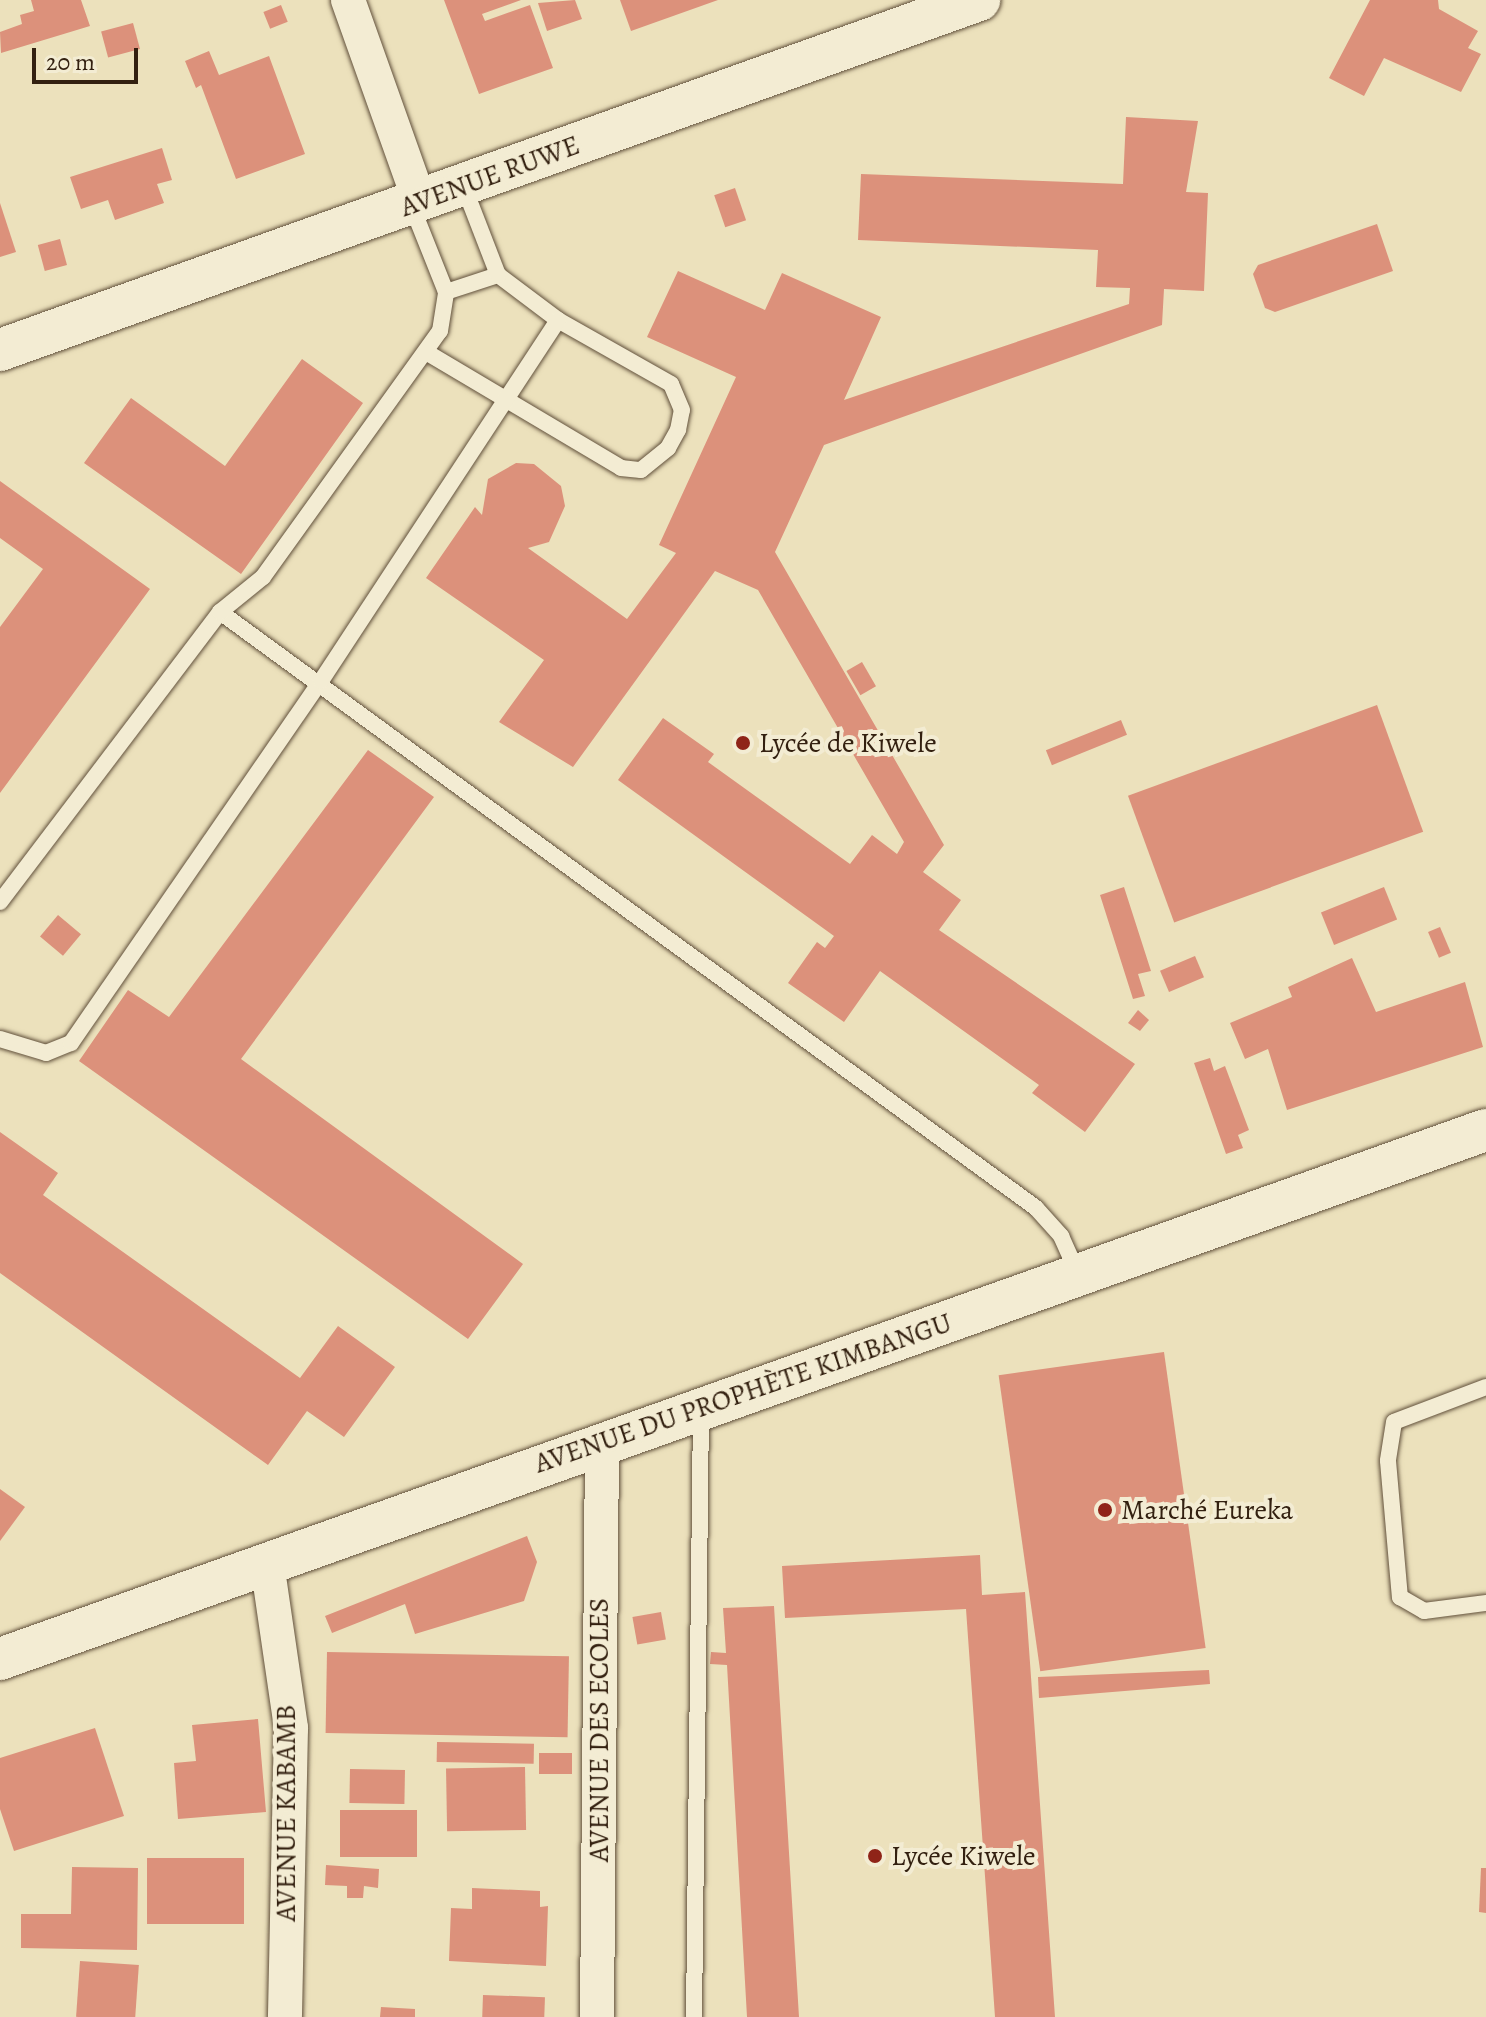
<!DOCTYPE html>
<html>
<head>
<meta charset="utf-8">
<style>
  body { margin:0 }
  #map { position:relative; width:1486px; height:2017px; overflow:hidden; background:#ece1bc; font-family:Alegreya,serif }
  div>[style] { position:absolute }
  .building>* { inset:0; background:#dc917b; transform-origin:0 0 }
  .roads { filter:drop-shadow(0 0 2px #61503b) drop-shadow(0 0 2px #61503b) }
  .service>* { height:16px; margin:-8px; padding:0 8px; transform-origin:8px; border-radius:8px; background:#f3ecd3 }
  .minor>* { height:34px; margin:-17px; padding:0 17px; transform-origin:17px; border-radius:17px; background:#f3ecd3 }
  .tertiary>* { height:42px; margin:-21px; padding:0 21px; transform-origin:21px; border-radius:21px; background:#f3ecd3 }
  .dots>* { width:22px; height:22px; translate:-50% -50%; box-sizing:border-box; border:4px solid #f3ecd3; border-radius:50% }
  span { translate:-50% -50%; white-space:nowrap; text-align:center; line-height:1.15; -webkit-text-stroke:8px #f3ecd3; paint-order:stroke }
  .street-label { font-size:28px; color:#332010 }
  .poi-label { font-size:28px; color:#332010 }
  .left { translate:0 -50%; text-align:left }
  .scale { position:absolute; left:32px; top:48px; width:106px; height:36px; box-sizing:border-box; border:4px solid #332010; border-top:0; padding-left:10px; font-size:24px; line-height:28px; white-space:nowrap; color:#332010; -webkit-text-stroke:6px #f3ecd3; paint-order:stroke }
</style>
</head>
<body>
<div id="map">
  <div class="building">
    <i style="clip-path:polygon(31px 0,81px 0,90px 26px,1px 53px,0 32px,22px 24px,20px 15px,34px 11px)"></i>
    <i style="clip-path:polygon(444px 0,521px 0,482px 14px,485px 21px,530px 5px,553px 68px,479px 94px)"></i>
    <i style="clip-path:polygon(575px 0,582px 19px,547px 31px,538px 3px)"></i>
    <i style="clip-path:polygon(620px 0,718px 0,631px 31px)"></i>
    <i style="clip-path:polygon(1370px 0,1438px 0,1439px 9px,1478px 31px,1468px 48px,1481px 54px,1461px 92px,1384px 58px,1364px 96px,1329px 78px)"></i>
    <i style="left:281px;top:5px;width:18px;height:19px;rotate:68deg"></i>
    <i style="left:133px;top:23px;width:27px;height:33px;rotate:75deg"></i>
    <i style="clip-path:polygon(209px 51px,219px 75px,269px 56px,305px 154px,236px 179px,201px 85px,196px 88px,185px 61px)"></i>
    <i style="clip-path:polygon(1126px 117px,1198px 121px,1186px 192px,1208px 193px,1204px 291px,1164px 289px,1162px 325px,824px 445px,775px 552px,944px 845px,923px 872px,961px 900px,939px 930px,1135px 1064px,1085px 1132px,1032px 1093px,1039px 1085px,880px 971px,844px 1022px,788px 983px,817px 942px,825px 948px,834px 936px,618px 780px,663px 718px,714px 754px,708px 762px,850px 864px,872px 835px,897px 854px,904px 842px,758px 590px,715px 571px,573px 767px,499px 722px,544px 660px,426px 578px,475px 507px,482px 515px,488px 479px,516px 463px,534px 464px,561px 486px,565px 506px,549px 542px,528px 548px,627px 619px,676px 553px,659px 545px,736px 377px,647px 337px,678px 271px,765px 310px,782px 273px,881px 317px,844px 400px,1129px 304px,1130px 288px,1096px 287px,1098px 250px,858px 240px,861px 174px,1123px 184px)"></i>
    <i style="clip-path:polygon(162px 148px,172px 180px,157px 184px,164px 203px,115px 220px,108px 200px,81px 209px,70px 177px)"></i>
    <i style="left:735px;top:188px;width:34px;height:22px;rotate:71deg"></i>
    <i style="clip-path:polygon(0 203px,16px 252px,0 257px)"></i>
    <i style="clip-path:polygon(1377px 224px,1393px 271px,1275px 312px,1265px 308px,1253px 274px,1258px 265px)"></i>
    <i style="left:60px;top:239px;width:27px;height:23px;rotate:75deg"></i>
    <i style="clip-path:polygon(302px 359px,363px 403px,241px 574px,84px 463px,131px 398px,225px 466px)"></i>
    <i style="clip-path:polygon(0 481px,150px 589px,0 793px,0 627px,43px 569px,0 538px)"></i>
    <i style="left:862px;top:662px;width:28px;height:18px;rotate:60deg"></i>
    <i style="left:1377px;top:705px;width:135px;height:265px;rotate:70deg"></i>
    <i style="left:1121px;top:720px;width:16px;height:81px;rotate:68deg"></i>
    <i style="clip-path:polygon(368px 750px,434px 797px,241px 1059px,523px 1264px,468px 1339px,79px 1061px,128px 990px,169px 1017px)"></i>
    <i style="clip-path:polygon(1124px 887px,1151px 971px,1138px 974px,1145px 996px,1133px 999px,1100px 895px)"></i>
    <i style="left:1384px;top:887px;width:35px;height:68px;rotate:68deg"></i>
    <i style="left:58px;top:915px;width:30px;height:28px;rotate:40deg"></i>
    <i style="left:1440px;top:927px;width:28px;height:13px;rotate:67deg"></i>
    <i style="left:1195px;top:956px;width:23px;height:38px;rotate:67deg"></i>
    <i style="clip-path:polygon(1352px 958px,1376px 1012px,1465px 982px,1483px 1047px,1287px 1110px,1268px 1049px,1245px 1059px,1230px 1023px,1292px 997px,1288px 987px)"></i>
    <i style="clip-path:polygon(1138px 1010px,1149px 1020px,1140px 1031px,1128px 1023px)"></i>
    <i style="clip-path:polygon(1210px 1058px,1214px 1071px,1225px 1066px,1249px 1130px,1238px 1135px,1243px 1148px,1226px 1154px,1194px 1063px)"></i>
    <i style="clip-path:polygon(0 1132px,58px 1173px,43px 1195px,300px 1378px,338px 1326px,395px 1367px,344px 1437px,307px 1411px,268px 1465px,0 1273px)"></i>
    <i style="left:1164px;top:1352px;width:299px;height:167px;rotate:82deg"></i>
    <i style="clip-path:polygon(0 1489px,25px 1507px,0 1541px)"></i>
    <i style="clip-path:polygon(527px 1536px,537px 1562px,524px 1601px,415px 1634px,405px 1604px,332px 1633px,325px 1616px)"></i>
    <i style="clip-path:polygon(980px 1555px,982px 1595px,1025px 1592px,1055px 2017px,995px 2017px,966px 1609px,785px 1618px,782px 1566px)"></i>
    <i style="clip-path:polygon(774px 1606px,799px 2017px,747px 2017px,727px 1665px,710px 1664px,711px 1652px,726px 1653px,723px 1608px)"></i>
    <i style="left:661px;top:1612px;width:28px;height:29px;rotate:80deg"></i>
    <i style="left:327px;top:1652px;width:242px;height:81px;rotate:1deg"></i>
    <i style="clip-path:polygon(1209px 1670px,1210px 1684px,1039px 1698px,1038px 1677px)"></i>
    <i style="clip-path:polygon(258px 1719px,266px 1812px,178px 1819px,174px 1763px,196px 1761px,192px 1725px)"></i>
    <i style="clip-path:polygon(95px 1728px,124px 1816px,14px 1851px,0 1809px,0 1758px)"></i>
    <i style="left:437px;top:1742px;width:97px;height:20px;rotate:1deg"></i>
    <i style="left:539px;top:1753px;width:33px;height:21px"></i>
    <i style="left:525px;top:1767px;width:63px;height:79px;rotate:89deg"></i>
    <i style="left:350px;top:1769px;width:55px;height:34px;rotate:1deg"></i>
    <i style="left:340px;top:1810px;width:77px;height:47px"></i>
    <i style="left:147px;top:1858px;width:97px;height:66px"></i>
    <i style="clip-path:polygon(326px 1865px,379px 1869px,378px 1888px,364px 1886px,363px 1898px,347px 1898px,347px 1886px,325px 1885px)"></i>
    <i style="clip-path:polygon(72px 1867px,138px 1868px,137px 1950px,21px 1948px,21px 1914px,71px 1914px)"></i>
    <i style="clip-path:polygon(1481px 1868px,1486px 1868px,1486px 1913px,1479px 1912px)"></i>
    <i style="clip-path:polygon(472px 1888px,540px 1891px,540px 1907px,548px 1906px,546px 1966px,449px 1961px,451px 1908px,472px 1909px)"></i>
    <i style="left:80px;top:1961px;width:59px;height:56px;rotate:4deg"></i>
    <i style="left:483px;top:1995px;width:62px;height:22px;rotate:2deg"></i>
    <i style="clip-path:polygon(381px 2007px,415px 2009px,415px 2017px,380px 2017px)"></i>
  </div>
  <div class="roads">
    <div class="service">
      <i style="left:446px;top:292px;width:55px;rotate:-18.1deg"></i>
      <i style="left:426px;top:352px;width:227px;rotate:30.7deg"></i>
      <i style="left:621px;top:468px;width:20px;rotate:6deg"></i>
      <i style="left:641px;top:470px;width:35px;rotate:-39deg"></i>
      <i style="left:668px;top:448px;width:21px;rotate:-61deg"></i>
      <i style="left:678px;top:430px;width:20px;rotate:-79deg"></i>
      <i style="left:682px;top:410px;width:28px;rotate:-113deg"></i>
      <i style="left:671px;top:384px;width:130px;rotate:-150.5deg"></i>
      <i style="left:558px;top:320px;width:75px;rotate:-143.1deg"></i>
      <i style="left:498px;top:275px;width:94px;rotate:-111.1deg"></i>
      <i style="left:220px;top:612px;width:1010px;rotate:36.14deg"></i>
      <i style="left:1036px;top:1208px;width:38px;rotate:48deg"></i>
      <i style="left:1061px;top:1236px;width:42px;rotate:65.9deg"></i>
      <i style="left:0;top:902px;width:364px;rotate:-52.8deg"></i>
      <i style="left:220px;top:612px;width:55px;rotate:-39.1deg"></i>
      <i style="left:263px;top:577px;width:303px;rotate:-54.3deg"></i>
      <i style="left:440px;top:331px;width:39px;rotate:-81deg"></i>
      <i style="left:446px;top:292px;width:95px;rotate:-111.7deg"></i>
      <i style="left:0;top:1039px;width:48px;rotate:16.9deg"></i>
      <i style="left:46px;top:1053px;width:27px;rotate:-22deg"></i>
      <i style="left:71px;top:1043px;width:440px;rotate:-55.4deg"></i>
      <i style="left:321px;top:681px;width:432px;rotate:-56.7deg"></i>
      <i style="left:1486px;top:1387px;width:98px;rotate:159.2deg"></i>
      <i style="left:1394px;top:1422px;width:39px;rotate:99deg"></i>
      <i style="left:1388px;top:1461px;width:137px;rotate:85deg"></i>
      <i style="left:1400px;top:1597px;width:28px;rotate:30deg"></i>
      <i style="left:1424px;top:1611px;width:63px;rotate:-7.4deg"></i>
      <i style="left:694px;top:2017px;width:605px;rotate:-89.34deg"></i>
    </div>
    <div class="minor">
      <i style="left:348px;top:0;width:214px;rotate:70.4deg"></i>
      <i style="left:267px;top:1563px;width:167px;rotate:81.7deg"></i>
      <i style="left:291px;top:1728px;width:289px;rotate:91.2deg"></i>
      <i style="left:597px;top:2017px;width:575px;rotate:-89.5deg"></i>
    </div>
    <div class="tertiary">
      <i style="left:0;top:350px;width:1040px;rotate:-19.67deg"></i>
      <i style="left:0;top:1659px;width:1577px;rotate:-19.6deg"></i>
    </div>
  </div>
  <div class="dots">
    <i style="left:743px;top:743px;background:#8f2418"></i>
    <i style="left:1105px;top:1510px;background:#8f2418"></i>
    <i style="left:875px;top:1856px;background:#8f2418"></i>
  </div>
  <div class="street-label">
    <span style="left:490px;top:176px;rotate:-20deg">AVENUE RUWE</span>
    <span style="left:743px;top:1393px;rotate:-19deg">AVENUE DU PROPHÈTE KIMBANGU</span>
    <span style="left:599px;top:1730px;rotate:-90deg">AVENUE DES ECOLES</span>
    <span style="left:286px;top:1813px;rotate:-90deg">AVENUE KABAMB</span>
  </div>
  <div class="poi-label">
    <span class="left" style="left:759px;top:743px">Lycée de Kiwele</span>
    <span class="left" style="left:1121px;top:1510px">Marché Eureka</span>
    <span class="left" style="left:891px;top:1856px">Lycée Kiwele</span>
  </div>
  <div class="scale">20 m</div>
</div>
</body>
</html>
